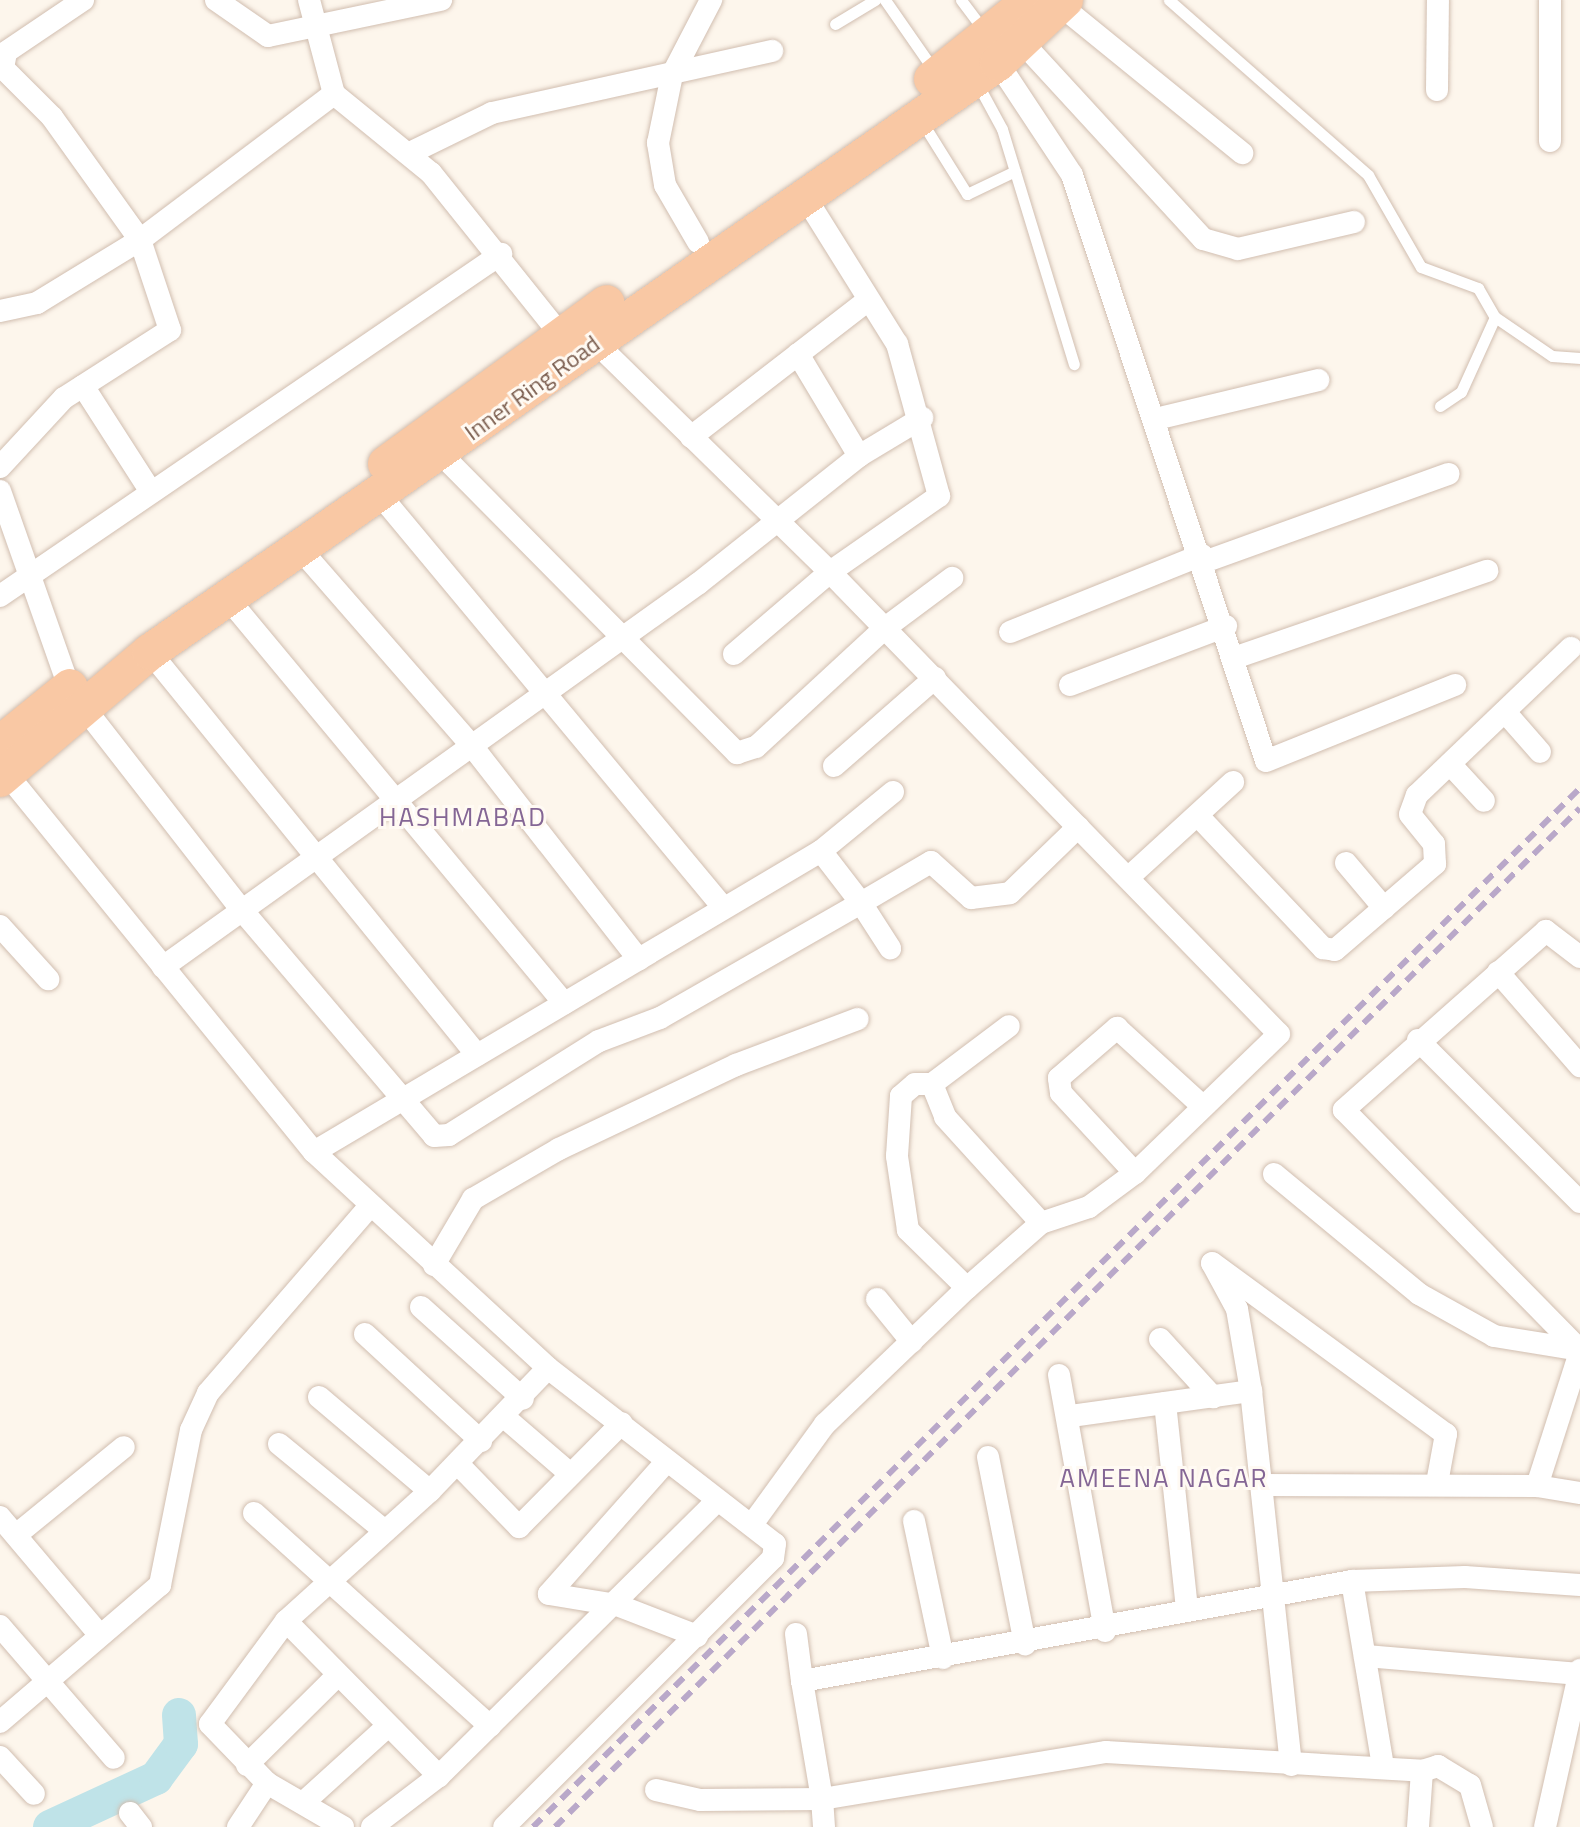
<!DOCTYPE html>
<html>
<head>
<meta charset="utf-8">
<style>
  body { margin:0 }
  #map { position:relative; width:1580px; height:1827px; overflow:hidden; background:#fdf6ec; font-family:"Titillium Web",sans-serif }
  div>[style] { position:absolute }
  .river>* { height:34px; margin:-17px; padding:0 17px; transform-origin:17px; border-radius:17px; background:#bfe3e8 }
  .roads { filter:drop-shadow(0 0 2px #d1beb0) drop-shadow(0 0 2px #d1beb0) }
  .service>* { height:11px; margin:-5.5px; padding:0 5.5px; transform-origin:5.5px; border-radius:5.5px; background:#fff }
  .minor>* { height:22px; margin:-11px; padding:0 11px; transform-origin:11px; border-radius:11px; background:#fff }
  .trunk>* { height:36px; margin:-18px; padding:0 18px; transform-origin:18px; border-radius:18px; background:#f9c8a4 }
  .rail>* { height:6px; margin-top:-3px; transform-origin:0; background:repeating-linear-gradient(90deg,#b9a8c9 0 12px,transparent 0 20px) }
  span { translate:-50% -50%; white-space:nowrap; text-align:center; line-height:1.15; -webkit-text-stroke:6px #fffaf3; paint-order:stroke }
  .street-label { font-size:24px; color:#7a5c4d }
  .neighbourhood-label { font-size:26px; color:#846695; letter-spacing:2px }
</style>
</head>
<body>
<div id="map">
  <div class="river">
    <i style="left:50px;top:1827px;width:117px;rotate:-24.8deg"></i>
    <i style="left:156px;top:1778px;width:42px;rotate:-53.7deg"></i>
    <i style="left:181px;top:1744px;width:29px;rotate:-94deg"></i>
  </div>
  <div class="roads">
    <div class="service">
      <i style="left:885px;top:0;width:88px;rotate:55.2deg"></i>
      <i style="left:961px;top:0;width:40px;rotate:53deg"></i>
      <i style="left:1169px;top:0;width:265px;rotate:41.3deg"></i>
      <i style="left:1368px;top:175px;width:106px;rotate:60.1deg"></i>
      <i style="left:1421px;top:267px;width:61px;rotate:20.2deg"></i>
      <i style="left:1478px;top:288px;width:34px;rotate:60deg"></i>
      <i style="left:1495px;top:317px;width:69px;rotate:34.4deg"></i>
      <i style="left:1552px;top:356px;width:28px;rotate:4deg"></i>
      <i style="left:835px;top:24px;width:47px;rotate:-31deg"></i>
      <i style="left:977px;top:83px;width:52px;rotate:61.5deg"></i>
      <i style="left:1002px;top:129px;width:246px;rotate:73deg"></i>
      <i style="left:922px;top:122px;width:85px;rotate:58deg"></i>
      <i style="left:967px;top:194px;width:53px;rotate:-25.6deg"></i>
      <i style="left:1440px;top:406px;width:25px;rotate:-34deg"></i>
      <i style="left:1461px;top:392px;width:82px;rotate:-65.6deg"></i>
    </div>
    <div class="minor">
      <i style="left:216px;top:0;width:63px;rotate:34.7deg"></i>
      <i style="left:268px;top:36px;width:177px;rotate:-11.8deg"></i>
      <i style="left:309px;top:0;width:97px;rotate:75.1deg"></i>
      <i style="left:334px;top:94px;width:125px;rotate:39.2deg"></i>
      <i style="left:431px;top:173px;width:206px;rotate:51.3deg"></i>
      <i style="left:1060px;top:5px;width:235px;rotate:39.1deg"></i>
      <i style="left:1021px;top:41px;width:269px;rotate:47.4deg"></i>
      <i style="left:1203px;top:239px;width:36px;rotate:16deg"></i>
      <i style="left:1238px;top:249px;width:119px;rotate:-13.1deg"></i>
      <i style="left:998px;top:63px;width:134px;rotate:56.5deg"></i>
      <i style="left:1072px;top:175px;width:617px;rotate:71.68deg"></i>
      <i style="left:1266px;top:761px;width:204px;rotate:-21.9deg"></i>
      <i style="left:1437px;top:90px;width:90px;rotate:-89.4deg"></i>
      <i style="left:1550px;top:141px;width:141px;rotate:-90deg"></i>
      <i style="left:410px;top:153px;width:91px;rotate:-26deg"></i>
      <i style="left:492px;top:113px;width:287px;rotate:-12.5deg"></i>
      <i style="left:698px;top:242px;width:66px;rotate:-120.1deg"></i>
      <i style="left:665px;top:185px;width:43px;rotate:-99.5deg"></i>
      <i style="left:658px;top:143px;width:69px;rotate:-78.4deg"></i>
      <i style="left:672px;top:75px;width:85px;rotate:-62.5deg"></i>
      <i style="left:0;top:311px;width:38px;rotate:-12deg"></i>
      <i style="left:37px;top:303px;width:121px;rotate:-31.5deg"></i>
      <i style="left:140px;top:240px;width:243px;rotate:-37deg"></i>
      <i style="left:589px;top:336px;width:337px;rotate:44.4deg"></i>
      <i style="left:830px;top:572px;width:644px;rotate:45.82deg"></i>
      <i style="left:1279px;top:1034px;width:200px;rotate:136deg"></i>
      <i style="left:1135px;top:1173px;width:57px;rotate:143.5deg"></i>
      <i style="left:1089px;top:1207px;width:51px;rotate:161.6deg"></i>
      <i style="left:1041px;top:1223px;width:98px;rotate:138.7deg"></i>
      <i style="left:967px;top:1288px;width:197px;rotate:136.2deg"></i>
      <i style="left:825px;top:1424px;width:122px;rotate:126deg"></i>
      <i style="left:798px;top:354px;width:119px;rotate:59.1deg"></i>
      <i style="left:83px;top:386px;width:126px;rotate:57.3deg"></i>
      <i style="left:1156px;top:419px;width:167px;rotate:-13.5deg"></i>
      <i style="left:691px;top:437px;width:224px;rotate:-37.7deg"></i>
      <i style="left:441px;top:454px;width:421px;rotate:45.3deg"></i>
      <i style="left:737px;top:753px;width:20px;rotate:-18deg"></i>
      <i style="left:756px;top:747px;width:176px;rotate:-42.7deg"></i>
      <i style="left:885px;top:628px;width:84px;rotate:-36.7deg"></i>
      <i style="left:0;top:467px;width:94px;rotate:-47.2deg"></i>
      <i style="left:64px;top:398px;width:126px;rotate:-32.7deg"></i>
      <i style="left:170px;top:330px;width:95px;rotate:-108.4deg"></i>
      <i style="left:140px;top:240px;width:151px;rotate:-125.6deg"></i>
      <i style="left:52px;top:117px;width:69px;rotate:-135deg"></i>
      <i style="left:3px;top:68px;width:16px;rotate:-79deg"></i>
      <i style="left:6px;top:52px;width:93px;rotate:-34deg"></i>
      <i style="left:0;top:491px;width:208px;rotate:70.6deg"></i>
      <i style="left:380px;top:495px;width:535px;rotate:50.24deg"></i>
      <i style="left:301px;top:550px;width:260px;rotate:48.9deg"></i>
      <i style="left:472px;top:746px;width:271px;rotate:52deg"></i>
      <i style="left:1204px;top:562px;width:260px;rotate:-19.8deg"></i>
      <i style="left:0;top:596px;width:607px;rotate:-34.32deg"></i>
      <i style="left:230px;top:601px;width:523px;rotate:50.28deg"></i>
      <i style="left:1010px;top:632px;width:207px;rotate:-21.9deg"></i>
      <i style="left:150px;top:652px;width:519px;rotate:50.94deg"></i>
      <i style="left:734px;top:654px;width:126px;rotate:-40.5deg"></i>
      <i style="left:830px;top:572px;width:133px;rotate:-34.9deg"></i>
      <i style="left:939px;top:496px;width:158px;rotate:-105.4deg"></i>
      <i style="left:897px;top:344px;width:176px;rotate:-122deg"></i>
      <i style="left:1234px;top:658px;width:268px;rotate:-19deg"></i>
      <i style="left:1070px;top:685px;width:167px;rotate:-20.7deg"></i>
      <i style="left:82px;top:705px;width:259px;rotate:52.1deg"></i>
      <i style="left:241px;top:909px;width:298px;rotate:49.6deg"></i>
      <i style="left:434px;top:1136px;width:15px;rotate:-4deg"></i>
      <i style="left:449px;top:1135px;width:177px;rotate:-32.1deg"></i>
      <i style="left:599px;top:1041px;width:65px;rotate:-20.7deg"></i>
      <i style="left:660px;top:1018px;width:232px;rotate:-29.8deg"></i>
      <i style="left:861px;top:903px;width:54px;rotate:57.2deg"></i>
      <i style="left:1505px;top:712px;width:53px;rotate:48.8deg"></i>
      <i style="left:1450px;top:764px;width:50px;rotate:47.4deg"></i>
      <i style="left:834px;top:766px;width:134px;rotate:-41.1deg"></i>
      <i style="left:6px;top:773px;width:488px;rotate:50.9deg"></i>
      <i style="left:314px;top:1152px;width:318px;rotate:42.7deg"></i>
      <i style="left:548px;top:1368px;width:287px;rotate:37.8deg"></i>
      <i style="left:775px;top:1544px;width:14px;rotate:98deg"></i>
      <i style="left:773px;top:1558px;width:380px;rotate:135deg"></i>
      <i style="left:893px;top:792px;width:93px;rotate:140.7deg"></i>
      <i style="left:821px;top:851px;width:66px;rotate:52.4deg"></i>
      <i style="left:861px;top:903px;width:81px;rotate:-30.4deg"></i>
      <i style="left:931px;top:862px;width:54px;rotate:42deg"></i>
      <i style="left:971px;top:898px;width:39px;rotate:-7deg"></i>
      <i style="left:1010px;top:893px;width:95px;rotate:-44.1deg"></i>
      <i style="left:1201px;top:819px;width:178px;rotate:46.6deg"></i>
      <i style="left:1323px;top:948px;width:12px;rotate:9deg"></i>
      <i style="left:1335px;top:950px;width:132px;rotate:-40.7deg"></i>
      <i style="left:1435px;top:864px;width:20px;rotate:-93deg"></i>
      <i style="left:1434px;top:844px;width:38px;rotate:-129deg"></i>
      <i style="left:1410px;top:814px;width:20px;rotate:-70deg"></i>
      <i style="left:1417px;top:795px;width:213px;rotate:-43.7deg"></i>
      <i style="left:1346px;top:863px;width:59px;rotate:49.8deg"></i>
      <i style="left:1129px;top:877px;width:141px;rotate:-42.4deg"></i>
      <i style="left:0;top:926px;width:72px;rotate:47.8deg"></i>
      <i style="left:1580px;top:957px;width:43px;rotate:-142.6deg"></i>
      <i style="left:1546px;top:931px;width:270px;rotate:138.5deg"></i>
      <i style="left:1344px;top:1110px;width:337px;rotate:45.5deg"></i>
      <i style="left:163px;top:967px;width:659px;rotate:-35.62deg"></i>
      <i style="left:699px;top:583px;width:204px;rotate:-38.4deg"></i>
      <i style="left:859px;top:456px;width:74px;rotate:-31.1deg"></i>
      <i style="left:1498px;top:972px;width:125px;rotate:48.9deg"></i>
      <i style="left:1418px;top:1040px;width:229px;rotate:45deg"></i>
      <i style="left:932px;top:1084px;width:35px;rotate:68deg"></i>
      <i style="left:945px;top:1117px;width:143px;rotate:47.8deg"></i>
      <i style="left:314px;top:1152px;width:590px;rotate:-30.7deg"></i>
      <i style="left:1135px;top:1173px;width:109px;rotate:-132.8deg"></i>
      <i style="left:1061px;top:1093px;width:15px;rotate:-98deg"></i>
      <i style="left:1059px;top:1078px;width:77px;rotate:-40.8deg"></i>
      <i style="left:1117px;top:1028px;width:111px;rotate:42.4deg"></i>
      <i style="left:1274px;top:1174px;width:188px;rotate:39.6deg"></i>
      <i style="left:1419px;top:1294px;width:86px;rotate:29.2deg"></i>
      <i style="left:1494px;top:1336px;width:87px;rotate:9.2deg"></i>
      <i style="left:434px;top:1265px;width:77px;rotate:-59.4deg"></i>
      <i style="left:473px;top:1199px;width:99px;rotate:-30.2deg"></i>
      <i style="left:559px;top:1149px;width:196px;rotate:-25.4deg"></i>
      <i style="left:736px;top:1065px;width:130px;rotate:-20.7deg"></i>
      <i style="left:967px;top:1288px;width:83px;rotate:-135.5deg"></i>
      <i style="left:908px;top:1230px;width:75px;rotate:-98.5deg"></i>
      <i style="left:897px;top:1156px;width:60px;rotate:-86.2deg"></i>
      <i style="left:901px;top:1096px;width:18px;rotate:-41deg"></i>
      <i style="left:915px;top:1084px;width:17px"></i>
      <i style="left:932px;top:1084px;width:96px;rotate:-37deg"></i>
      <i style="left:877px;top:1299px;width:55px;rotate:50.9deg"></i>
      <i style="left:421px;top:1307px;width:137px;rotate:42deg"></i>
      <i style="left:365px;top:1334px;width:158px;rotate:42.7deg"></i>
      <i style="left:1160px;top:1339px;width:79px;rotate:47.6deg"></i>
      <i style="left:1059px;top:1375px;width:260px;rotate:79.8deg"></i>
      <i style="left:319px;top:1397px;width:145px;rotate:40.3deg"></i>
      <i style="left:1165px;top:1403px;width:208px;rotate:83.9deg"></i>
      <i style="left:503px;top:1416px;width:86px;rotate:40.7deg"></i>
      <i style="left:1071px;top:1416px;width:182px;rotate:-7.9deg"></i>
      <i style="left:279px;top:1444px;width:137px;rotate:39.4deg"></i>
      <i style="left:988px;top:1457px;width:191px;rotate:78.8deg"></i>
      <i style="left:667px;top:1461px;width:178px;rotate:131.6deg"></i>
      <i style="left:549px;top:1594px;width:69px;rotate:9.2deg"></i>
      <i style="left:617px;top:1605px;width:86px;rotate:21.2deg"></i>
      <i style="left:458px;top:1464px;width:88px;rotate:45.9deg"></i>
      <i style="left:519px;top:1527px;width:146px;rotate:-45.3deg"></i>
      <i style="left:1261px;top:1485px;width:276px;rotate:0.2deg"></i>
      <i style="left:1537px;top:1486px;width:44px;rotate:9.2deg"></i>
      <i style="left:1537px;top:1486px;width:141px;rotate:-72.2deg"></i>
      <i style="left:254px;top:1513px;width:318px;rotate:42.1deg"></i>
      <i style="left:0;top:1517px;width:152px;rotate:49.8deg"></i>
      <i style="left:914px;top:1521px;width:140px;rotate:78deg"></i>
      <i style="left:16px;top:1535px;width:139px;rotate:-39.2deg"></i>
      <i style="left:1352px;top:1581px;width:188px;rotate:80.5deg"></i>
      <i style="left:286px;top:1621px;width:218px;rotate:45.4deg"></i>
      <i style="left:0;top:1626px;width:174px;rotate:49.2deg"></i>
      <i style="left:796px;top:1634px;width:47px;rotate:82.7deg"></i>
      <i style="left:1365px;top:1656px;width:216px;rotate:4.8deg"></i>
      <i style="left:0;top:1722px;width:211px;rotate:-40.6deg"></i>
      <i style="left:160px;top:1585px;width:158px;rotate:-78.7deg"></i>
      <i style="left:191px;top:1430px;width:41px;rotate:-65.3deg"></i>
      <i style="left:208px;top:1393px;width:247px;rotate:-49.1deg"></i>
      <i style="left:0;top:1757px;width:50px;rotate:47.4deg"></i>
      <i style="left:247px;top:1765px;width:127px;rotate:-44.7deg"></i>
      <i style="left:1291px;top:1765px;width:376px;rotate:-96.1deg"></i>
      <i style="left:1251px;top:1391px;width:83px;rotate:-99.7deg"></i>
      <i style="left:1237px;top:1309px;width:52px;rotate:-118.5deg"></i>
      <i style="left:1212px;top:1263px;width:290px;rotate:36.2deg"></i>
      <i style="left:1446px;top:1434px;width:50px;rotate:100.4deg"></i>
      <i style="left:267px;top:1783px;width:88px;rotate:30.1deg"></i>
      <i style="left:656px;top:1790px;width:45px;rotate:12.8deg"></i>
      <i style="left:700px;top:1800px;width:122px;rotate:-0.5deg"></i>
      <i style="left:822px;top:1799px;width:120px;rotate:-99.6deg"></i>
      <i style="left:802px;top:1681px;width:559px;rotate:-10.3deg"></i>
      <i style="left:1352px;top:1581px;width:113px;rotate:-2deg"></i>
      <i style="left:1465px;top:1577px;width:115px;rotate:4deg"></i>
      <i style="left:303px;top:1803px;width:115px;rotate:-42.2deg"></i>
      <i style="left:130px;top:1813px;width:18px;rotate:52deg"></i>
      <i style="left:238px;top:1827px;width:53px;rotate:-56.6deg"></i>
      <i style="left:267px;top:1783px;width:82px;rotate:-134deg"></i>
      <i style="left:210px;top:1724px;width:128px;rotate:-53.6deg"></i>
      <i style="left:286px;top:1621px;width:194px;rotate:-42.1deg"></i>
      <i style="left:430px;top:1491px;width:170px;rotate:-46.2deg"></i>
      <i style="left:372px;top:1827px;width:84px;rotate:-37.3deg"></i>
      <i style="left:439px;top:1776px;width:390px;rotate:-44.7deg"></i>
      <i style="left:824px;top:1827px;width:28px;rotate:-94deg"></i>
      <i style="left:822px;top:1799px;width:288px;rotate:-9.4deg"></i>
      <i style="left:1106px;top:1752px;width:317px;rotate:3.4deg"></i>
      <i style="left:1422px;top:1771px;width:17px;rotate:-17deg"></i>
      <i style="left:1438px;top:1766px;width:37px;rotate:31deg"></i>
      <i style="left:1470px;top:1785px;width:44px;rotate:74.1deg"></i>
      <i style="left:1418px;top:1827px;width:56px;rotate:-85.9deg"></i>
      <i style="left:1545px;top:1827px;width:161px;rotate:-77.4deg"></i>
    </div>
    <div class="trunk">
      <i style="left:932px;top:79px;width:117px;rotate:-38.7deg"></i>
      <i style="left:386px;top:464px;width:273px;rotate:-36.1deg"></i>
      <i style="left:0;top:744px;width:90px;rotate:-39.2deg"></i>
      <i style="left:0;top:779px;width:197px;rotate:-40.3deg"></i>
      <i style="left:150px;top:652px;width:1032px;rotate:-34.78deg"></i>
      <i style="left:998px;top:63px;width:92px;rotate:-43.2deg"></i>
    </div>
  </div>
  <div class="rail">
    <i style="left:533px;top:1827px;width:1475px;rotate:-44.78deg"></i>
    <i style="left:555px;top:1827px;width:1445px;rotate:-44.83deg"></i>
  </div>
  <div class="street-label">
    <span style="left:532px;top:388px;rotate:-36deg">Inner Ring Road</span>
  </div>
  <div class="neighbourhood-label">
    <span style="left:463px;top:817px">HASHMABAD</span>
    <span style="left:1164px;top:1478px">AMEENA NAGAR</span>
  </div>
</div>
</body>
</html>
